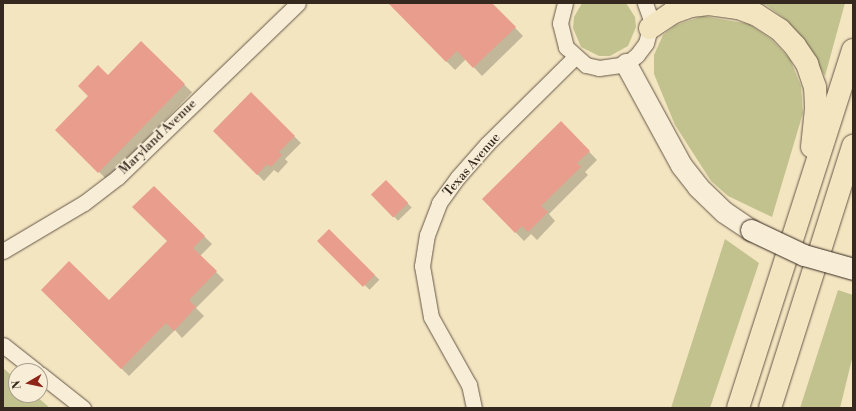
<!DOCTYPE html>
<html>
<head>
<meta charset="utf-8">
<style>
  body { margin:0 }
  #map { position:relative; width:856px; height:411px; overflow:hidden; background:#f4e5c1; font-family:"Libre Bodoni",serif }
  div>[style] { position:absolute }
  .green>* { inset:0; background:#c2c28e }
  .shadow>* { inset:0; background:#0003; transform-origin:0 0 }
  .building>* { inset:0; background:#e99d8c; transform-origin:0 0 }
  .roads { filter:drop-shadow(0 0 1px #655748) drop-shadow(0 0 1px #655748) }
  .minor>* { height:15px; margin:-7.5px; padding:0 7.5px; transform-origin:7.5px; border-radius:7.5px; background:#f8eed7 }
  .secondary>* { height:21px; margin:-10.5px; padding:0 10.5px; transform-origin:10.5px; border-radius:10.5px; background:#f8eed7 }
  .trunk>* { height:22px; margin:-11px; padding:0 11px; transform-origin:11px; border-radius:11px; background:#f4e5c1 }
  .bridges { filter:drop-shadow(0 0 1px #35281f) drop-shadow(0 0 1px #35281f) }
  .secondary-bridge>* { height:21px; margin:-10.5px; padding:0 10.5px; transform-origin:10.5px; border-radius:10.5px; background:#f8eed7 }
  span { translate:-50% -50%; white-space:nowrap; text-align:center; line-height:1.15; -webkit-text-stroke:3px #f8eed7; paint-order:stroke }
  .street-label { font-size:13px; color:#35281f }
  .frame { position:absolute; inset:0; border:4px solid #35281f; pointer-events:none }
  .north { position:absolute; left:8px; top:363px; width:40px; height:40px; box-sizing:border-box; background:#f8eed7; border:1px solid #aa9f8d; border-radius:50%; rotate:261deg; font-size:11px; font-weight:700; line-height:16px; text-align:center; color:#35281f }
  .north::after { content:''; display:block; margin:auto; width:14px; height:18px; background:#8f2418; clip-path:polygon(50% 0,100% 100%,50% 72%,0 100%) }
</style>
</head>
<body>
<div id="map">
  <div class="green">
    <i style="clip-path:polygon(582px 3px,626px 3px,635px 17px,636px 27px,628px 46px,610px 56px,599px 56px,581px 47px,573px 28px,574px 17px)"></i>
    <i style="clip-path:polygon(756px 3px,845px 3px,825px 76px,803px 38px,784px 18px,766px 5px)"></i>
    <i style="clip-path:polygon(703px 16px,749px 24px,772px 40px,790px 59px,801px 86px,803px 113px,772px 217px,728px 196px,711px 181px,675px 125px,654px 74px,654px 55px,663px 35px,676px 25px)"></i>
    <i style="clip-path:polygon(725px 239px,759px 263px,710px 408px,671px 408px)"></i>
    <i style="clip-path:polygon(838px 290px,853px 295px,853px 355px,840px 408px,800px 408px)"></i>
    <i style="clip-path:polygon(3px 368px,16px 379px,16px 395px,35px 395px,50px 408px,3px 408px)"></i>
  </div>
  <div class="shadow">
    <i style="clip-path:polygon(389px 3px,491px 3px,523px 36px,482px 76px,466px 59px,455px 70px)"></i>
    <i style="left:141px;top:43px;width:71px;height:122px;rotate:44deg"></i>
    <i style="clip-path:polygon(251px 94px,301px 143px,285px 159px,288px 162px,278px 173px,274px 170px,264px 181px,214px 131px)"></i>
    <i style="clip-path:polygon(561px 122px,597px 160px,585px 172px,588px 175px,549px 214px,555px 221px,537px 240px,531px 234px,524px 241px,483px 199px)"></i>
    <i style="left:386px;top:181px;width:37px;height:19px;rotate:46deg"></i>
    <i style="clip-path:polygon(154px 187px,212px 244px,200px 256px,224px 280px,196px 308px,204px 316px,182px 338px,175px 330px,129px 376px,42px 290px,109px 302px,168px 241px)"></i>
    <i style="left:329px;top:231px;width:70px;height:14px;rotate:44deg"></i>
  </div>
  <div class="building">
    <i style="clip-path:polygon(388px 3px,492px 3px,516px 27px,473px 68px,457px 51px,446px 62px)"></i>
    <i style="clip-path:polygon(141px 41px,185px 84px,98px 173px,55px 130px,88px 96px,78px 86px,98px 65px,108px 75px)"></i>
    <i style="clip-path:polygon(251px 92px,295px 136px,279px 152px,282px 155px,271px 167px,267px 164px,257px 175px,213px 131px)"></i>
    <i style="clip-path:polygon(561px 121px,590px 151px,577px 163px,581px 167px,541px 206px,548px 212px,528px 232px,522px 226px,515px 233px,482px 199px)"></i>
    <i style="left:386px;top:180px;width:32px;height:21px;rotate:46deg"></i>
    <i style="clip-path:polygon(154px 186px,205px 236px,193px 248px,217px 271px,189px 300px,196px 307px,174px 331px,166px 323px,121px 369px,41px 290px,69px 261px,109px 300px,167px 241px,132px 207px)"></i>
    <i style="left:329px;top:229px;width:65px;height:17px;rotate:45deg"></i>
  </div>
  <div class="roads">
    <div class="minor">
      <i style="left:565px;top:3px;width:21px;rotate:104deg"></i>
      <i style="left:560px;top:23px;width:25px;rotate:76deg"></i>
      <i style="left:566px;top:47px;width:27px;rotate:42deg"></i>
      <i style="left:586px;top:65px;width:13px;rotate:13deg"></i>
      <i style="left:599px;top:68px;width:27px;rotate:-8deg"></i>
      <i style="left:626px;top:64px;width:14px;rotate:-39deg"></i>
      <i style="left:637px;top:55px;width:15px;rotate:-53deg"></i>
      <i style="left:646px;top:43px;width:16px;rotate:-75deg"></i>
      <i style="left:650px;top:28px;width:11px;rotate:-90deg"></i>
      <i style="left:650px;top:17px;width:15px;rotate:-110deg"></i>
      <i style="left:3px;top:251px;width:94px;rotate:-30.7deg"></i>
      <i style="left:84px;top:203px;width:43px;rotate:-37.4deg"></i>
      <i style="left:118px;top:177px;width:250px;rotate:-44deg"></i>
      <i style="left:3px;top:345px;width:42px;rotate:38.2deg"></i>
      <i style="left:40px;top:374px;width:55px;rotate:38.3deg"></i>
      <i style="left:474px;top:408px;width:24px;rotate:-102deg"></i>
      <i style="left:469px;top:385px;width:78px;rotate:-119.2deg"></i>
      <i style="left:431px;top:317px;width:52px;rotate:-100deg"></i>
      <i style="left:422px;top:266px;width:31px;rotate:-81deg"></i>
      <i style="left:427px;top:235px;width:34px;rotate:-69deg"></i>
      <i style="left:439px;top:203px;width:32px;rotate:-54deg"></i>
      <i style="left:458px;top:177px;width:44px;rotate:-48.7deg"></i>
      <i style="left:487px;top:144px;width:124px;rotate:-44.7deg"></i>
    </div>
    <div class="secondary">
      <i style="left:626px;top:64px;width:115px;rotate:61.4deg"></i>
      <i style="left:681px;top:165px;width:28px;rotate:52deg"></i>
      <i style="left:698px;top:187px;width:36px;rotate:44deg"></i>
      <i style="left:724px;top:212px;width:32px;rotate:34deg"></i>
    </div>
    <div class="trunk">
      <i style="left:650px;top:28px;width:27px;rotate:-34deg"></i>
      <i style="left:672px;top:13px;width:20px;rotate:-20deg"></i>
      <i style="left:691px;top:6px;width:18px;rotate:-6deg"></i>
      <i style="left:709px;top:4px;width:29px;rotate:8deg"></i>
      <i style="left:738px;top:8px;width:20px;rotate:20deg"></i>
      <i style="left:757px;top:15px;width:27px;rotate:33deg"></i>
      <i style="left:780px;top:30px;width:22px;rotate:47deg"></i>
      <i style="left:795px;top:46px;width:22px;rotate:56deg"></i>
      <i style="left:807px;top:64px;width:24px;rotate:71deg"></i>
      <i style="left:815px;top:87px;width:22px;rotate:87deg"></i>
      <i style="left:816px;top:109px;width:38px;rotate:96deg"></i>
      <i style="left:738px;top:408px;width:376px;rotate:-72.2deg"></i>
      <i style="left:770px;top:408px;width:275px;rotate:-72.4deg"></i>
    </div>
  </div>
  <div class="bridges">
    <div class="secondary-bridge">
      <i style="left:751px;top:230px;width:59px;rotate:25.3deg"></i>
      <i style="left:804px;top:255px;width:51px;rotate:15.9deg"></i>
    </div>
  </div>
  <div class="street-label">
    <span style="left:158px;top:137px;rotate:-44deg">Maryland Avenue</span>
    <span style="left:472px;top:165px;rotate:-49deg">Texas Avenue</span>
  </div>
  <div class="frame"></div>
  <div class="north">N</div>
</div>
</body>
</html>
